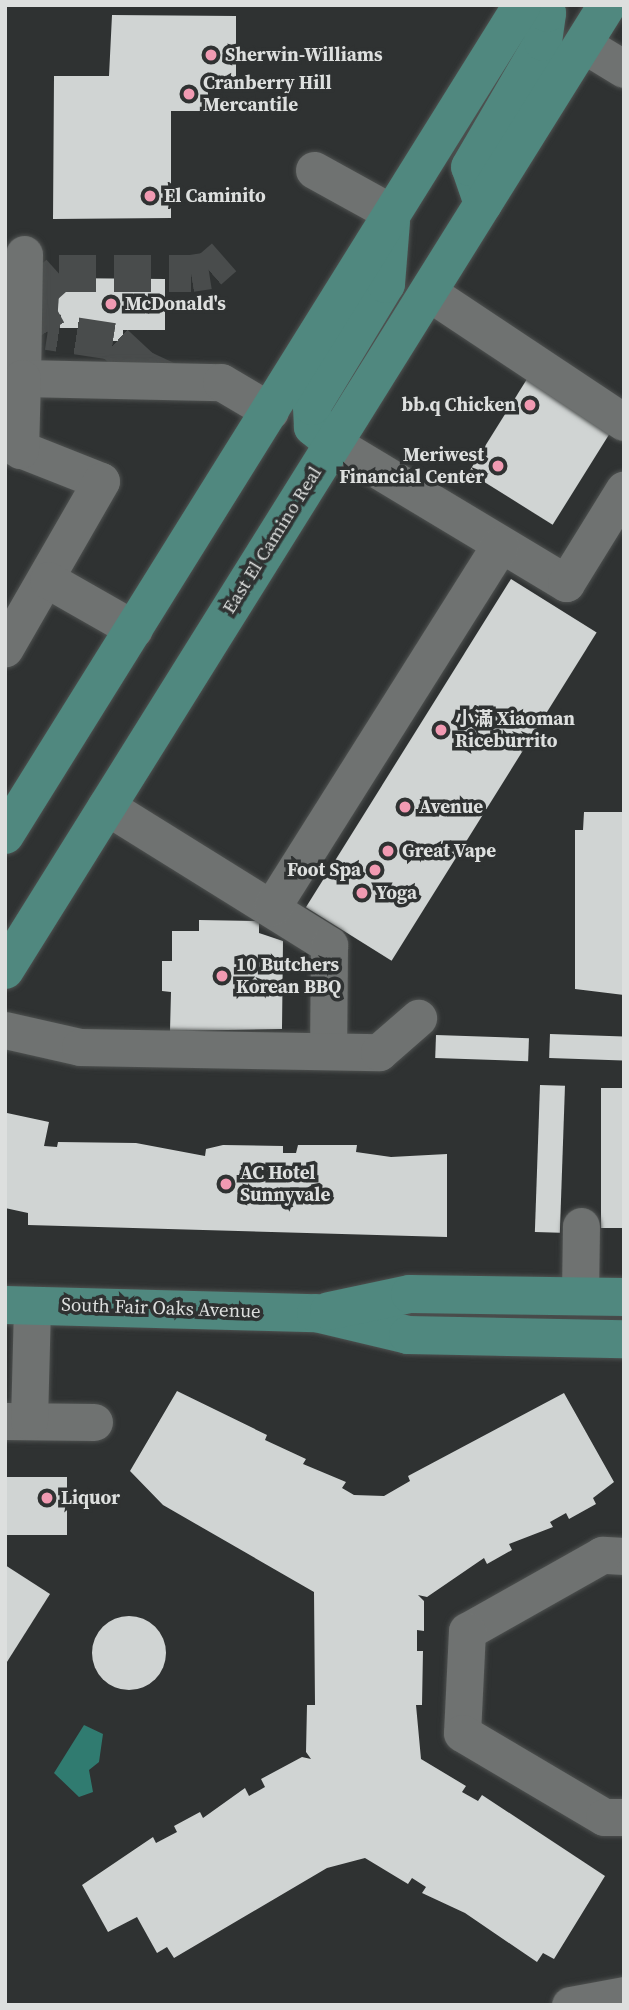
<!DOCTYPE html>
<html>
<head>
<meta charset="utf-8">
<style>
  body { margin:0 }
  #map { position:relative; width:629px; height:2010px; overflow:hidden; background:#2f3232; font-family:"Source Serif 4","Noto Sans SC",serif }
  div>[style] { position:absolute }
  .water>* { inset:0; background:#307b70 }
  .building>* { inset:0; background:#d0d4d3; transform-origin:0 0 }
  .round { border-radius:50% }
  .minor-tunnel>* { height:37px; margin-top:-18.5px; transform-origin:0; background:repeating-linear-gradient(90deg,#494c4c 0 37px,transparent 0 55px) }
  .roads { filter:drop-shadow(0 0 2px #4e5150) drop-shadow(0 0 2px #4e5150) }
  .minor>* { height:37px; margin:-18.5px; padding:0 18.5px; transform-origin:18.5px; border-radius:18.5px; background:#6f7271 }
  .major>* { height:38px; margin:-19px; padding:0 19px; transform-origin:19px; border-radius:19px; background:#50887f }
  .dots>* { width:19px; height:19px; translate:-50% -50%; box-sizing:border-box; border:4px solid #2f3232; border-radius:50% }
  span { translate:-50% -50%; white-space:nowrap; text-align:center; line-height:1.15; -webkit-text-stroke:7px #2f3232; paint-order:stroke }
  .poi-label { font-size:19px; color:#dddfde; font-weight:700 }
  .left { translate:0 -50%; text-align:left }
  .right { translate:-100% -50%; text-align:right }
  .street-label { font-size:19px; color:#dddfde }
  .frame { position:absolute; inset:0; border:7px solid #dddfde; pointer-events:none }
</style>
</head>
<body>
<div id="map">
  <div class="water">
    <i style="clip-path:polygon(84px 1725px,103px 1734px,99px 1762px,89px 1770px,93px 1792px,79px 1797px,54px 1773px)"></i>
  </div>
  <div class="building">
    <i style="clip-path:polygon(112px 15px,236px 16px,236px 87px,208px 87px,208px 111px,171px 111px,171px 218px,53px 219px,54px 76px,109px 76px)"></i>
    <i style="clip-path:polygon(57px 278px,165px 279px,165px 330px,123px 330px,123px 341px,92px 341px,92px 328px,57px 328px)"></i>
    <i style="left:527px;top:379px;width:99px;height:110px;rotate:32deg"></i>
    <i style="left:511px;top:579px;width:101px;height:387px;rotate:32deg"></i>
    <i style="clip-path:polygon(584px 812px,624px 812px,624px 995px,575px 989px,575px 830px,583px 830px)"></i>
    <i style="clip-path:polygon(199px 920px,259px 921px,259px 933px,283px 941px,282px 1029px,170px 1031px,171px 992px,162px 991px,162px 961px,172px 961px,172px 931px,199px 931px)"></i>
    <i style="left:550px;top:1034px;width:74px;height:24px;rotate:2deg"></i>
    <i style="left:436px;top:1035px;width:93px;height:23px;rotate:2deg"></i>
    <i style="left:540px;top:1085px;width:25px;height:147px;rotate:2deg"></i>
    <i style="left:601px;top:1088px;width:22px;height:140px"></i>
    <i style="clip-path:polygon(7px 1113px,49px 1122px,44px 1146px,57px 1147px,58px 1142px,136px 1143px,205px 1156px,206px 1149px,223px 1145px,283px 1146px,283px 1153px,296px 1153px,298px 1145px,357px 1145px,356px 1152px,391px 1157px,447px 1154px,447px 1237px,28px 1225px,28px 1213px,5px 1208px)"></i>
    <i style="clip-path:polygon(177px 1391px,267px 1435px,265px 1440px,306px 1459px,303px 1464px,346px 1482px,342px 1488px,354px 1495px,384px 1496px,410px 1481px,408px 1476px,564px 1393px,614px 1482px,593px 1498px,596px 1504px,569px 1519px,566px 1513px,550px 1522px,553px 1527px,509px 1544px,512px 1550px,487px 1564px,484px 1558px,427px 1597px,418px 1595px,424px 1601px,424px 1631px,417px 1630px,417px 1651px,423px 1651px,422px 1705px,416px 1705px,421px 1759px,466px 1786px,462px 1792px,478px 1801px,482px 1795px,605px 1876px,554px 1959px,543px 1953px,537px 1962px,465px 1913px,422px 1893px,426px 1887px,412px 1878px,408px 1884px,365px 1858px,327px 1868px,174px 1958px,167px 1947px,157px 1953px,137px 1917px,108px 1932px,82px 1885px,153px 1837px,156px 1843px,177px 1832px,174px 1826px,200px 1812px,203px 1818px,245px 1788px,249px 1796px,265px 1787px,261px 1779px,302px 1757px,311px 1759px,306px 1752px,307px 1705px,315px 1705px,314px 1592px,163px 1505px,130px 1471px)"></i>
    <i style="left:5px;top:1477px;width:62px;height:58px"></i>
    <i style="clip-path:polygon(5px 1565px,50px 1594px,5px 1665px)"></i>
    <i class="round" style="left:92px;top:1616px;width:74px;height:74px"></i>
  </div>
  <div class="minor-tunnel">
    <i style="left:172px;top:382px;width:33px;rotate:-155deg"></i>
    <i style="left:142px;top:368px;width:40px;rotate:-137deg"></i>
    <i style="left:113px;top:341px;width:66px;rotate:-171.3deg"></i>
    <i style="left:48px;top:331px;width:18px;rotate:-119deg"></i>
    <i style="left:39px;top:315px;width:26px;rotate:-86deg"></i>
    <i style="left:41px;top:289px;width:24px;rotate:-42deg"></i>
    <i style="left:59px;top:273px;width:132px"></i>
    <i style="left:191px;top:273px;width:18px;rotate:-9deg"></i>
    <i style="left:209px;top:270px;width:20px;rotate:-41deg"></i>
  </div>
  <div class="roads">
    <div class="minor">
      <i style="left:583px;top:44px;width:48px;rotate:31.4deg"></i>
      <i style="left:314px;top:170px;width:89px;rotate:28.9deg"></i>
      <i style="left:24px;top:254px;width:124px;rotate:90.9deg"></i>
      <i style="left:22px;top:378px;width:199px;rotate:1.2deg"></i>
      <i style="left:221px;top:382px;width:57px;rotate:30.6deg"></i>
      <i style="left:428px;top:292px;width:235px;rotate:33.6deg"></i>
      <i style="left:5px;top:443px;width:103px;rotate:21.6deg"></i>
      <i style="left:101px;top:481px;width:193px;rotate:119.9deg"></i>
      <i style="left:333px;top:443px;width:272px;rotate:31deg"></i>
      <i style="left:566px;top:583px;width:110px;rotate:-58.3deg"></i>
      <i style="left:20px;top:450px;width:72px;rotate:-88.4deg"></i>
      <i style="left:48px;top:580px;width:99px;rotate:29.7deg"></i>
      <i style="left:106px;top:806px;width:263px;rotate:31.9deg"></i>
      <i style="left:329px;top:945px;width:105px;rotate:90.5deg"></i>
      <i style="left:272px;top:907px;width:428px;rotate:-57.8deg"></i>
      <i style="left:5px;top:1030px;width:77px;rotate:12.8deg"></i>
      <i style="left:80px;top:1047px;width:299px;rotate:1deg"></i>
      <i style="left:379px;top:1052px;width:52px;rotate:-41.1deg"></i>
      <i style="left:580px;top:1296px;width:70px;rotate:-89.2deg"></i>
      <i style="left:5px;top:1421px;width:89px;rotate:0.6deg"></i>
      <i style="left:29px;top:1421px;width:116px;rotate:-88.5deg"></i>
      <i style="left:624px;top:1556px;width:22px;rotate:-177deg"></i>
      <i style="left:602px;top:1555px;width:155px;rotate:150.6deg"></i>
      <i style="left:467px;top:1631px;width:102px;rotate:92.8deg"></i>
      <i style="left:462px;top:1733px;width:165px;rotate:30.6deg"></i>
      <i style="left:604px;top:1817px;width:20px"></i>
      <i style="left:570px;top:2005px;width:55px;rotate:-10.5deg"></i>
    </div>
    <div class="major">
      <i style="left:483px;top:204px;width:39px;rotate:-109deg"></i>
      <i style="left:470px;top:167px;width:145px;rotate:-59.7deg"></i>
      <i style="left:543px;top:42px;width:29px;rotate:-82deg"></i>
      <i style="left:547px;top:13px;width:10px;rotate:-127deg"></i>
      <i style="left:333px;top:443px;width:26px;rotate:-141deg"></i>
      <i style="left:313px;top:427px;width:21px;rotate:-93deg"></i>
      <i style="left:312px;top:406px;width:143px;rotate:-58.8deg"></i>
      <i style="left:386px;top:284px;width:62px;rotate:-85.4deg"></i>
      <i style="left:5px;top:835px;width:978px;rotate:-58.08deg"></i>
      <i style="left:5px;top:970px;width:1137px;rotate:-58.04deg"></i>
      <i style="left:5px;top:1305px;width:311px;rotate:1.5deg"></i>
      <i style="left:316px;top:1313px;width:95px;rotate:13.4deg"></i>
      <i style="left:408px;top:1335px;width:216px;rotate:1.1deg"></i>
      <i style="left:329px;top:1311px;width:83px;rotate:-11.9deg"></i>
      <i style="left:410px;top:1294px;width:214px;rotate:0.8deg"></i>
    </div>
  </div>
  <div class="dots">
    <i style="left:211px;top:55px;background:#f19ab2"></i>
    <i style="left:189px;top:94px;background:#f19ab2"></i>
    <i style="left:150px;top:196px;background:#f19ab2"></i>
    <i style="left:111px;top:304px;background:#f19ab2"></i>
    <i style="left:530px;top:405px;background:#f19ab2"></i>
    <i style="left:498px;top:466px;background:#f19ab2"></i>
    <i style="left:441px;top:730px;background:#f19ab2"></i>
    <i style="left:405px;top:807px;background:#f19ab2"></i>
    <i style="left:388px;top:851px;background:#f19ab2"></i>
    <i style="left:375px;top:870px;background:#f19ab2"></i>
    <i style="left:362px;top:893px;background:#f19ab2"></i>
    <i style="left:222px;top:976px;background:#f19ab2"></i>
    <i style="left:226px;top:1184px;background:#f19ab2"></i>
    <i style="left:47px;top:1498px;background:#f19ab2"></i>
  </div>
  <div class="poi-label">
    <span class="left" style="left:225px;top:55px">Sherwin-Williams</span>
    <span class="left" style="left:203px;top:94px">Cranberry Hill<br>Mercantile</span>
    <span class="left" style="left:164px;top:196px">El Caminito</span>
    <span class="left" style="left:125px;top:304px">McDonald's</span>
    <span class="right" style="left:516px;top:405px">bb.q Chicken</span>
    <span class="right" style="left:484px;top:466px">Meriwest<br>Financial Center</span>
    <span class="left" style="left:455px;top:730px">小滿 Xiaoman<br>Riceburrito</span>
    <span class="left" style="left:419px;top:807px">Avenue</span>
    <span class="left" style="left:402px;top:851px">Great Vape</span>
    <span class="right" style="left:361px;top:870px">Foot Spa</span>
    <span class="left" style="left:376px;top:893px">Yoga</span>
    <span class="left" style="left:236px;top:976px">10 Butchers<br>Korean BBQ</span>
    <span class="left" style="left:240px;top:1184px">AC Hotel<br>Sunnyvale</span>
    <span class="left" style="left:61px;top:1498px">Liquor</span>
  </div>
  <div class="street-label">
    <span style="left:272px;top:540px;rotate:-58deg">East El Camino Real</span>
    <span style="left:161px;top:1308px;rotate:2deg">South Fair Oaks Avenue</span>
  </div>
  <div class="frame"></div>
</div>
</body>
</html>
